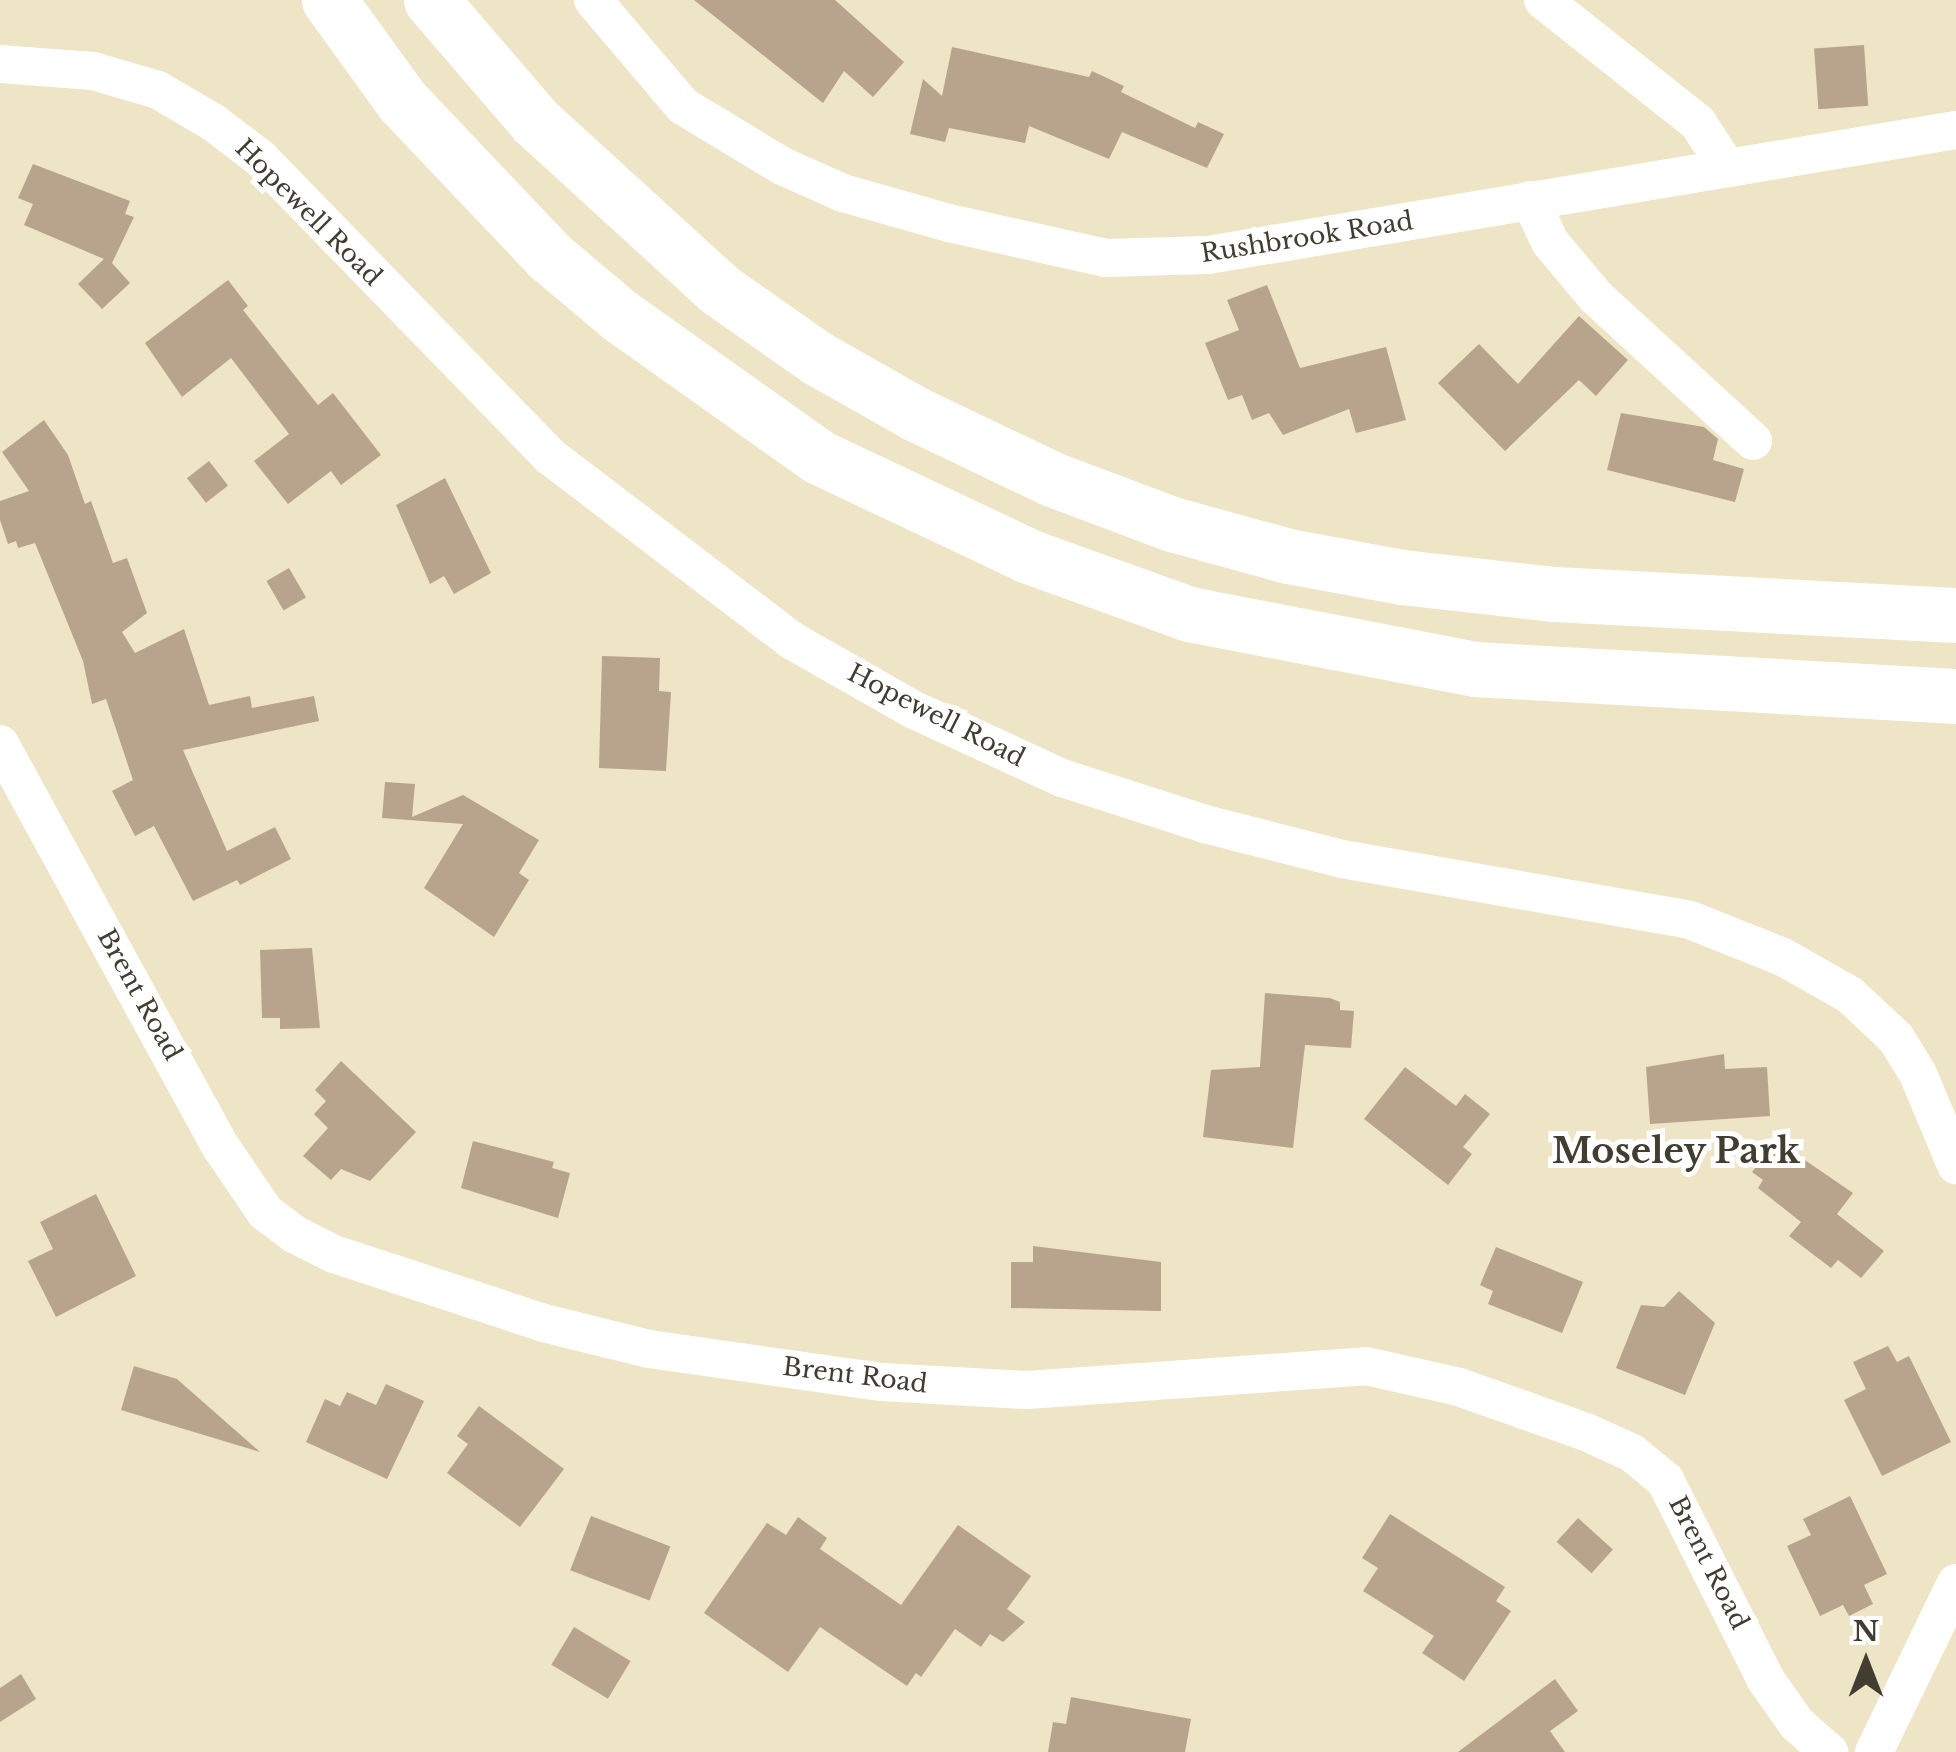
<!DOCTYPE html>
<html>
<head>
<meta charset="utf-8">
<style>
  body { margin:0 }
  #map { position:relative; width:1956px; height:1752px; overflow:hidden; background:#eee4c6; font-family:"Libre Baskerville",serif }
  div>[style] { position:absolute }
  .building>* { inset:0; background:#b8a48c; transform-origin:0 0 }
  .minor>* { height:38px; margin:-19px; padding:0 19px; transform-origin:19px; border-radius:19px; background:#fff }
  .highway>* { height:55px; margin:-27.5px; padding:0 27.5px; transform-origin:27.5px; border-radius:27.5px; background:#fff }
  span { translate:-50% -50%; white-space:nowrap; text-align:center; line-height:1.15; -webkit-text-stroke:10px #fff; paint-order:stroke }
  .street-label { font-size:25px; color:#413d31 }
  .district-label { font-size:35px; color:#413d31; font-weight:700 }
  .north { position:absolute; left:1816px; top:1612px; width:100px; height:100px; -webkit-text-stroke:8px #fff; paint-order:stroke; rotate:0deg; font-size:28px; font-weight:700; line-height:40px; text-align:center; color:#413d31 }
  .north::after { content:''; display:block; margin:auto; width:35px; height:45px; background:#413d31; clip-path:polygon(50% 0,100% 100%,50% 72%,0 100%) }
</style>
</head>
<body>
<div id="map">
  <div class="building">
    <i style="clip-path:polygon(694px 0,835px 0,904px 62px,873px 97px,844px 71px,823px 103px)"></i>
    <i style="left:1864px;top:45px;width:61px;height:50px;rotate:86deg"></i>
    <i style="clip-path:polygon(952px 47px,1089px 77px,1092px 71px,1124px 86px,1121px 92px,1195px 128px,1198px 122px,1224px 134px,1207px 168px,1122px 132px,1109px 159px,1029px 126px,1025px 143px,949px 128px,945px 142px,910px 134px,923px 79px,942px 96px)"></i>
    <i style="clip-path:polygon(33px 164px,130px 201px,125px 214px,134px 217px,112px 263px,130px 283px,102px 309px,78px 284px,104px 259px,24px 225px,33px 204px,18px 198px)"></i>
    <i style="clip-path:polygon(228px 280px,248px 306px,243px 310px,318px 405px,333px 393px,381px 455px,341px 485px,331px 471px,288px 504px,254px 461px,289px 434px,231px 358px,182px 397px,145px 343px)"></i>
    <i style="clip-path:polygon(1267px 285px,1300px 368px,1386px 347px,1406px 420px,1356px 433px,1349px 409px,1283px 435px,1269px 413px,1252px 420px,1242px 395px,1228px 400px,1205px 343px,1239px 330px,1227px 300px)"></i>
    <i style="clip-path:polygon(1579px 316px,1628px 360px,1596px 396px,1579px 380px,1505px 451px,1438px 383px,1479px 344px,1518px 384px)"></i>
    <i style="clip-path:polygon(1621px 413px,1704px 427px,1718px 439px,1713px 460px,1744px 469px,1735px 502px,1607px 470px)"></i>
    <i style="clip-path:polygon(44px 420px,68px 455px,85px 504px,91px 501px,113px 563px,127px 558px,147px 613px,122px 632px,135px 653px,184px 629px,209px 705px,250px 696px,252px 708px,314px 696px,319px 721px,183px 750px,227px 851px,275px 827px,291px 859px,240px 885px,237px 880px,193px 901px,154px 826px,135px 836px,112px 791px,133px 780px,106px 699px,92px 704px,83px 661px,35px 543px,18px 548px,16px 541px,8px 544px,0 520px,0 501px,29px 491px,2px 452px)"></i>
    <i style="left:209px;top:461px;width:31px;height:28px;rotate:52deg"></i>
    <i style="clip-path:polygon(445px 478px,491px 573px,454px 594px,444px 576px,430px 584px,396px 505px)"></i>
    <i style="left:289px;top:568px;width:34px;height:26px;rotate:60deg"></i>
    <i style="clip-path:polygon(602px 656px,660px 658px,659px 691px,671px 692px,666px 771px,599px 768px)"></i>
    <i style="clip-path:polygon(385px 782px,415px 784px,412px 817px,463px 795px,539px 840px,519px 873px,529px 880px,494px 937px,424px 888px,463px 824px,382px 818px)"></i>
    <i style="clip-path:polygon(312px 948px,320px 1028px,280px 1029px,280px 1018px,262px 1018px,260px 950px)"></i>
    <i style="clip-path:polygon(1265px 993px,1330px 998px,1340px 1002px,1340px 1010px,1354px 1011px,1351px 1048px,1305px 1045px,1293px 1148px,1203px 1137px,1211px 1070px,1260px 1067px)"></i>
    <i style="clip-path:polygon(1724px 1054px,1725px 1069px,1767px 1067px,1770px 1116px,1650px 1124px,1646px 1067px)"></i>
    <i style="clip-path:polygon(341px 1061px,416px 1132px,370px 1181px,341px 1169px,331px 1180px,303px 1156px,328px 1128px,314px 1114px,326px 1101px,315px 1090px)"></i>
    <i style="clip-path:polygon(1405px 1067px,1456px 1106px,1465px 1094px,1490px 1114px,1463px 1147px,1472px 1154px,1448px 1185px,1364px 1119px)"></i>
    <i style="clip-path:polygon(473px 1141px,554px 1162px,552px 1168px,570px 1173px,558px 1218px,461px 1188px)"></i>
    <i style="clip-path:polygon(1777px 1141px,1853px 1193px,1837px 1214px,1884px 1251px,1861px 1278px,1838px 1260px,1831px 1268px,1789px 1236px,1801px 1222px,1758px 1188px,1763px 1180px,1752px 1172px)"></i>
    <i style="clip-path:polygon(96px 1194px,136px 1276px,56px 1317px,28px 1261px,53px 1249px,40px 1222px)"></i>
    <i style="clip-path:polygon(1033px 1246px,1161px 1262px,1161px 1311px,1011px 1308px,1011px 1262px,1033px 1262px)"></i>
    <i style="clip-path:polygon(1496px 1247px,1583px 1282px,1562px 1333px,1488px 1304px,1493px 1291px,1480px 1285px)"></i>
    <i style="clip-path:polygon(1679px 1291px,1715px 1323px,1685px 1395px,1616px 1368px,1641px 1305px,1664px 1307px)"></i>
    <i style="clip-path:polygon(1888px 1346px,1897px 1362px,1909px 1356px,1951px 1442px,1882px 1476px,1844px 1400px,1866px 1389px,1853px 1362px)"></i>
    <i style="clip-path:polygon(134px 1366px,177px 1379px,260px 1452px,121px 1410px)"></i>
    <i style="clip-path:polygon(386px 1384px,424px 1401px,387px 1479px,306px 1442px,325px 1399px,340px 1406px,347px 1392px,376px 1405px)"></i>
    <i style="clip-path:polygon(479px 1406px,564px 1469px,520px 1527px,447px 1473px,468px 1444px,457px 1436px)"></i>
    <i style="clip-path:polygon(1850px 1496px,1887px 1574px,1864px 1585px,1873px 1604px,1849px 1616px,1843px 1605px,1820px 1616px,1787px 1546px,1811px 1535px,1803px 1519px)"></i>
    <i style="clip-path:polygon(1390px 1514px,1505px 1587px,1496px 1601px,1511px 1611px,1464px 1681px,1422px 1653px,1434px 1636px,1363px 1591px,1378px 1568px,1362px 1558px)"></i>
    <i style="left:591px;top:1516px;width:85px;height:58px;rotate:21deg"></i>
    <i style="clip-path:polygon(798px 1517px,827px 1538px,820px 1549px,901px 1605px,958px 1525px,1031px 1576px,1007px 1609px,1025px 1622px,1003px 1642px,990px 1634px,981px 1647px,955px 1629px,921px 1677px,916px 1673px,907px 1686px,820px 1627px,788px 1672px,704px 1613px,767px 1523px,786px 1535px)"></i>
    <i style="left:1578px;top:1518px;width:47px;height:32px;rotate:42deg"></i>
    <i style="left:574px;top:1627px;width:66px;height:44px;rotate:31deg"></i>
    <i style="clip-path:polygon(21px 1674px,36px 1699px,0 1722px,0 1688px)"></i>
    <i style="clip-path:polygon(1555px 1679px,1578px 1711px,1550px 1731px,1565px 1752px,1458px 1752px)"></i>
    <i style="clip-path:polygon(1071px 1697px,1191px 1719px,1185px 1752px,1048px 1752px,1053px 1722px,1066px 1724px)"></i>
  </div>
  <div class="minor">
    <i style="left:593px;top:0;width:139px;rotate:49.7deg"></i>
    <i style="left:683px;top:106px;width:116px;rotate:31.2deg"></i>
    <i style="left:782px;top:166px;width:67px;rotate:23.9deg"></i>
    <i style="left:843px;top:193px;width:110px;rotate:15.8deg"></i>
    <i style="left:949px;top:223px;width:160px;rotate:12.6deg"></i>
    <i style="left:1105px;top:258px;width:103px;rotate:-1.7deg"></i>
    <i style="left:1208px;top:255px;width:758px;rotate:-9.49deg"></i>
    <i style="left:1543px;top:0;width:198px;rotate:38.4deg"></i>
    <i style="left:1698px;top:123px;width:50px;rotate:57.3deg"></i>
    <i style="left:0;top:64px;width:93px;rotate:4.3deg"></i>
    <i style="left:93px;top:71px;width:68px;rotate:16.3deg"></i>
    <i style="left:158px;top:90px;width:65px;rotate:30.5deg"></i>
    <i style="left:214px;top:123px;width:58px;rotate:37.3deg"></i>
    <i style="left:260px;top:158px;width:417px;rotate:45.8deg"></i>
    <i style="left:551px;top:457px;width:302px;rotate:37.3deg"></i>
    <i style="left:791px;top:640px;width:139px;rotate:29.7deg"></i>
    <i style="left:912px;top:709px;width:165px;rotate:24.7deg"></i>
    <i style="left:1062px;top:778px;width:150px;rotate:17.8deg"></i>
    <i style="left:1205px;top:824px;width:141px;rotate:14.3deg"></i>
    <i style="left:1342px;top:859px;width:353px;rotate:9.9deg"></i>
    <i style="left:1690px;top:920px;width:100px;rotate:21.7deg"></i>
    <i style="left:1783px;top:957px;width:77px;rotate:29.6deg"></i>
    <i style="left:1850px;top:995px;width:63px;rotate:43.1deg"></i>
    <i style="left:1896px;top:1038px;width:42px;rotate:58.6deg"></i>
    <i style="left:1918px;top:1074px;width:99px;rotate:67.3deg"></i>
    <i style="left:1530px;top:200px;width:47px;rotate:64.5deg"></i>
    <i style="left:1550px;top:242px;width:72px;rotate:50.1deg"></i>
    <i style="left:1596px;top:297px;width:213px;rotate:42.5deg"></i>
    <i style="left:0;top:744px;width:460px;rotate:61.3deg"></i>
    <i style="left:221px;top:1147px;width:78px;rotate:55.9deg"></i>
    <i style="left:265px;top:1212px;width:36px;rotate:37deg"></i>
    <i style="left:294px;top:1234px;width:45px;rotate:26.6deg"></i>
    <i style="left:334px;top:1254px;width:221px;rotate:18.2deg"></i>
    <i style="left:544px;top:1323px;width:108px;rotate:13.9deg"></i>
    <i style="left:649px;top:1349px;width:235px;rotate:8.1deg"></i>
    <i style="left:882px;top:1382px;width:145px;rotate:3.2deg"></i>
    <i style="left:1027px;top:1390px;width:340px;rotate:-4deg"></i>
    <i style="left:1366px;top:1366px;width:95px;rotate:12.7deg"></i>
    <i style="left:1459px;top:1387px;width:135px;rotate:19.5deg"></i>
    <i style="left:1586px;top:1432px;width:51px;rotate:24.5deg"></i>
    <i style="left:1632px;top:1453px;width:43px;rotate:39.3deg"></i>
    <i style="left:1665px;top:1480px;width:224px;rotate:63.2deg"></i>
    <i style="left:1766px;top:1680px;width:54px;rotate:54.8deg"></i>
    <i style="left:1797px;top:1724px;width:43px;rotate:41.2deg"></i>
    <i style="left:1874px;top:1752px;width:188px;rotate:-64.1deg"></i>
  </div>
  <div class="highway">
    <i style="left:329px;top:0;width:125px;rotate:54.1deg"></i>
    <i style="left:402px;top:101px;width:214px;rotate:46.5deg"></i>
    <i style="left:549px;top:256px;width:92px;rotate:40.1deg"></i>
    <i style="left:619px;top:315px;width:245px;rotate:35.4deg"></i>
    <i style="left:819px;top:457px;width:231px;rotate:25.3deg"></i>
    <i style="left:1028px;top:556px;width:171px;rotate:19.8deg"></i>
    <i style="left:1189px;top:614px;width:290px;rotate:10.9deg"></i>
    <i style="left:1474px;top:669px;width:483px;rotate:3.2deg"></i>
    <i style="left:431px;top:0;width:161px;rotate:49.3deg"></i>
    <i style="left:536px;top:122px;width:249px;rotate:42.4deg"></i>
    <i style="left:720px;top:290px;width:118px;rotate:35deg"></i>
    <i style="left:817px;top:358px;width:114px;rotate:29.5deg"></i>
    <i style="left:916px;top:414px;width:151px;rotate:25.5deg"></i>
    <i style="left:1052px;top:479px;width:128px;rotate:20.6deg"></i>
    <i style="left:1172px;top:524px;width:120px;rotate:15.4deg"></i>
    <i style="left:1288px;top:556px;width:116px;rotate:10.4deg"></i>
    <i style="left:1402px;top:577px;width:153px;rotate:6.4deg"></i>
    <i style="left:1554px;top:594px;width:403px;rotate:3deg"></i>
  </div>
  <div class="street-label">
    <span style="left:308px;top:213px;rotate:45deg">Hopewell Road</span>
    <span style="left:1307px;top:238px;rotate:-9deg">Rushbrook Road</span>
    <span style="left:936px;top:716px;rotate:27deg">Hopewell Road</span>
    <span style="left:139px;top:995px;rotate:61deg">Brent Road</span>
    <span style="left:855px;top:1376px;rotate:7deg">Brent Road</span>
    <span style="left:1708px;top:1563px;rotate:63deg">Brent Road</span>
  </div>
  <div class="district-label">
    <span style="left:1676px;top:1151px">Moseley Park</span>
  </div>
  <div class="north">N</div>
</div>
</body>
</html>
